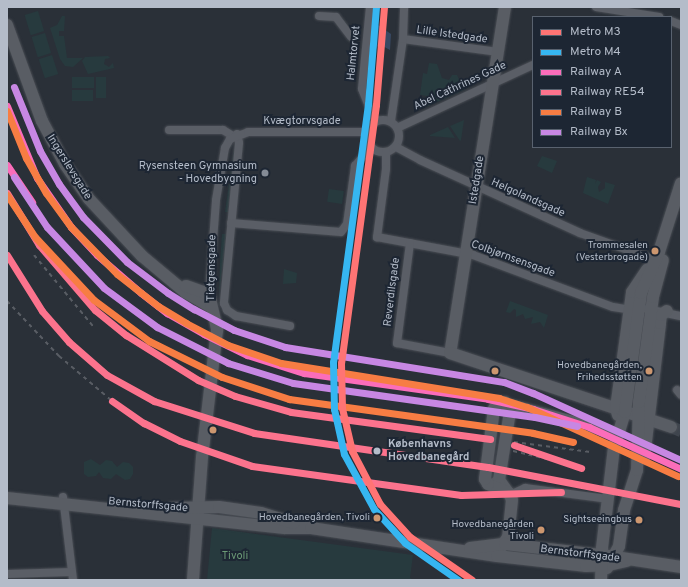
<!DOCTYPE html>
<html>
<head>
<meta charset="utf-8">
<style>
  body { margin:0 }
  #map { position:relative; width:688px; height:587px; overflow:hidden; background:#2a3038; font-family:Overpass,sans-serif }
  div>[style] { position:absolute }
  .green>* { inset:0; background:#273a3e; transform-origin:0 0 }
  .water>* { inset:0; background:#384963 }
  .secondary-tunnel>* { height:12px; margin-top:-6px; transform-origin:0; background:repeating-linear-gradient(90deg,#3f454e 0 12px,transparent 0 18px) }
  .roads { filter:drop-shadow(0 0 1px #484c53) drop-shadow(0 0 1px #484c53) }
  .street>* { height:8px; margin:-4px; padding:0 4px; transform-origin:4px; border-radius:4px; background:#5a5e66 }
  .street>.ring { margin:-4px; padding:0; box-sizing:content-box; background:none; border:8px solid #5a5e66; border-radius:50% }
  .secondary>* { height:12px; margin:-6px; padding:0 6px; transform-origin:6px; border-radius:6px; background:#595d64 }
  .rail>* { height:2px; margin-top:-1px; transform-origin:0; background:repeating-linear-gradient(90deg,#595d64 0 4px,transparent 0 8px) }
  .rail-1>* { height:7px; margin:-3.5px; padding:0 3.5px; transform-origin:3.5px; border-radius:3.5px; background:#fb6dba }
  .rail-2>* { height:7px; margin:-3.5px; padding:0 3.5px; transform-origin:3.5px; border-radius:3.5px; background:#fc738d }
  .rail-3>* { height:7px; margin:-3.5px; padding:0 3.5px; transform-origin:3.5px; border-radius:3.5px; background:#f77d43 }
  .rail-4>* { height:7px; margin:-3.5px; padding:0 3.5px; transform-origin:3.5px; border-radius:3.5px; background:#c787e3 }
  .metro-1>* { height:7px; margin:-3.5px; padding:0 3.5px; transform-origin:3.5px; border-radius:3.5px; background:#ff7474 }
  .metro-2>* { height:7px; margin:-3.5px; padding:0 3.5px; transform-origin:3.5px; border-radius:3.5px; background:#36b6f1 }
  .dots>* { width:11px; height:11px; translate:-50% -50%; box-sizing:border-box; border:2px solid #1d2633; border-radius:50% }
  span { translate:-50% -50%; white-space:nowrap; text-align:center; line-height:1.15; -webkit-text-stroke:4px #1d2633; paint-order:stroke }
  .bus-label { font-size:10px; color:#b4bcc9 }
  .right { translate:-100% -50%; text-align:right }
  .street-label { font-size:11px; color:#b4bcc9 }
  .poi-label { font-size:11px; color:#b4bcc9 }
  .stop-label { font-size:11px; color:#b4bcc9; font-weight:700 }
  .left { translate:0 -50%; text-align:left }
  .park-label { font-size:11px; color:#6b9a76 }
  .frame { position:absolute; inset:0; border:8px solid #b4bcc9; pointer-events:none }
  .legend { position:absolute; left:532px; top:16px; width:140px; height:132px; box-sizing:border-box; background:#1d2633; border:1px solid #59626f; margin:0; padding:5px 7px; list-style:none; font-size:12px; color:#b4bcc9 }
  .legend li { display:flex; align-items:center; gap:8px; height:20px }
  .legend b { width:20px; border:1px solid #59626f }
</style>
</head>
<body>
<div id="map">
  <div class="green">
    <i style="left:38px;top:11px;width:21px;height:14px;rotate:73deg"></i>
    <i style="clip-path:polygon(62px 16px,65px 16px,64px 31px,59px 31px,59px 36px,64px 36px,67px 58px,83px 58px,73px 67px,65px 66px,60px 59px,50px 28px,57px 25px)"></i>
    <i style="left:45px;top:33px;width:21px;height:14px;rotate:73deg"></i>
    <i style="left:52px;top:55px;width:20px;height:14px;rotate:72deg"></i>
    <i style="clip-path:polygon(108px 56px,110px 58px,105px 59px,104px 64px,109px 67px,113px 63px,114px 68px,88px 74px,82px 61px,85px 57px)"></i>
    <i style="clip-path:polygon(429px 63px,437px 64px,442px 78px,449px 80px,452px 75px,457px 75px,464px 90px,426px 107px,427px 96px,420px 95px,423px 73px,427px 74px)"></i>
    <i style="left:72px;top:77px;width:22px;height:11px"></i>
    <i style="left:96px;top:77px;width:10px;height:21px"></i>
    <i style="left:72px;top:90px;width:21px;height:11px"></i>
    <i style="clip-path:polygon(464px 120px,461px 140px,460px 141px,450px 126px)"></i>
    <i style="clip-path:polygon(448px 127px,455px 138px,430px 136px,430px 135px)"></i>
    <i style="clip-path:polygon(234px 148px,235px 148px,228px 212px,225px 212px)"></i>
    <i style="clip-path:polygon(542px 156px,557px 161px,552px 173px,537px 166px)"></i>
    <i style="clip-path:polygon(587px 177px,596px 180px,595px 184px,597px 180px,601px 182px,598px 187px,599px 192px,605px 188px,605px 182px,615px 185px,608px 204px,583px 193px)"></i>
    <i style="left:329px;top:189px;width:15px;height:13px;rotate:8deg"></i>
    <i style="clip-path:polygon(222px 234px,226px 234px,219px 298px,220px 263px)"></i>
    <i style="clip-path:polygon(284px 269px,297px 273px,296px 283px,283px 284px)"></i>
    <i style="clip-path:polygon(510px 301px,548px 315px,544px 328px,540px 322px,531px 324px,533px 317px,525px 319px,523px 314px,516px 317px,516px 310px,514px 309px,510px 313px,506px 312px)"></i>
    <i style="clip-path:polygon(91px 459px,100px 465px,106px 460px,112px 461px,117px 467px,123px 462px,129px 463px,133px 467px,133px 474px,130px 479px,125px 480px,116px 474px,111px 479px,103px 478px,99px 472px,96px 476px,88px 477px,84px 474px,84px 462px)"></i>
    <i style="clip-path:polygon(212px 528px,413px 555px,410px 578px,414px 580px,207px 580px)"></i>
  </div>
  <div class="water">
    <i style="clip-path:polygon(378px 25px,391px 34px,390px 50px,379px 44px,375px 51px,371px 51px,372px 43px,376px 41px)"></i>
  </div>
  <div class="secondary-tunnel">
    <i style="left:671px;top:427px;width:11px;rotate:22deg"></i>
  </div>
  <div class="roads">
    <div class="street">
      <i style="left:370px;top:7px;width:82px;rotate:95.6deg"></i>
      <i style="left:362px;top:89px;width:35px;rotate:68deg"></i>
      <i style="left:596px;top:7px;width:64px;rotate:9deg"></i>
      <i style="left:319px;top:16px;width:17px;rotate:3deg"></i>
      <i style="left:336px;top:17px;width:25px;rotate:53deg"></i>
      <i style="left:671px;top:21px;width:11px;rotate:22deg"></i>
      <i style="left:403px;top:39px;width:96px;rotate:7.8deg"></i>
      <i class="ring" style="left:367px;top:120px;width:24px;height:24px"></i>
      <i style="left:391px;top:121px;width:83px;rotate:-81.7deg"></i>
      <i style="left:403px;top:39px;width:32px;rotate:-88deg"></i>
      <i style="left:397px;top:128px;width:150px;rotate:-24.9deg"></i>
      <i style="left:169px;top:130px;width:54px"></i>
      <i style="left:223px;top:130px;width:12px;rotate:31deg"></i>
      <i style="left:237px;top:134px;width:9px;rotate:77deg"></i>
      <i style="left:239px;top:143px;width:161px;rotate:95.4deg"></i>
      <i style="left:224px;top:303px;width:8px;rotate:67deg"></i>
      <i style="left:227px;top:310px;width:11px;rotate:34deg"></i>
      <i style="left:236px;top:316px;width:55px;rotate:10.5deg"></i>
      <i style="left:396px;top:147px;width:27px;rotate:28deg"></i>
      <i style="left:420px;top:160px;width:176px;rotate:24.5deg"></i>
      <i style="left:580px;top:233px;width:81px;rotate:19.6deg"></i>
      <i style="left:386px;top:152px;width:17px;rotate:90deg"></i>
      <i style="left:386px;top:169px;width:69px;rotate:97.5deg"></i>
      <i style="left:377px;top:237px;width:98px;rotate:10.6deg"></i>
      <i style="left:473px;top:255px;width:149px;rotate:20.4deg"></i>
      <i style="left:613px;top:307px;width:20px;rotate:9deg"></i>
      <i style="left:231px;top:223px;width:110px;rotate:4.7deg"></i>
      <i style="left:341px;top:232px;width:10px;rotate:-53deg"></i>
      <i style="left:347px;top:224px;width:59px;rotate:-82.1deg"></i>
      <i style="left:355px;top:166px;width:25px;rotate:-50deg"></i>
      <i style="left:410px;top:243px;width:101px;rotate:97.4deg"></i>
      <i style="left:397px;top:343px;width:54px;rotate:10.7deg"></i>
      <i style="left:209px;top:294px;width:94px;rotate:-85.7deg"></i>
      <i style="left:216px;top:200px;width:53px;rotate:-80.2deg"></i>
      <i style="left:225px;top:148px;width:10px;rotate:-61deg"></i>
      <i style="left:230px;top:139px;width:19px;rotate:-21deg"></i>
      <i style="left:248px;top:132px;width:119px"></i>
      <i style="left:647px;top:309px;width:35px;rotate:12deg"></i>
      <i style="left:677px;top:390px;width:6px;rotate:51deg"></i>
      <i style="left:510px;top:495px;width:17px;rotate:-25deg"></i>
      <i style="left:525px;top:488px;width:85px;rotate:7.5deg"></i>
      <i style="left:63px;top:497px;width:84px;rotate:83.1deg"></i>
      <i style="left:7px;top:574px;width:65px;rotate:-1.8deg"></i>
    </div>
    <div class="secondary">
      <i style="left:505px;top:7px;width:350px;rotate:99deg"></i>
      <i style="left:450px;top:353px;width:233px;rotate:18.5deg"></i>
      <i style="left:7px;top:25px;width:102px;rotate:70deg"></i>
      <i style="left:42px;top:121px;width:49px;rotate:61.9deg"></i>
      <i style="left:65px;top:164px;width:42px;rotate:55.6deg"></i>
      <i style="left:89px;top:199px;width:78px;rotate:47.1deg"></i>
      <i style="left:142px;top:256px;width:56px;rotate:39.9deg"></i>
      <i style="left:185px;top:292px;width:30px;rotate:30deg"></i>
      <i style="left:186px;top:286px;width:24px;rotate:19deg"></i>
      <i style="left:209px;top:294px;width:37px;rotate:77deg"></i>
      <i style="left:217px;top:330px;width:128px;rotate:96.7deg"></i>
      <i style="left:202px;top:457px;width:123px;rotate:94.2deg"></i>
      <i style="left:618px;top:415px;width:7px;rotate:-106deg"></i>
      <i style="left:616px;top:408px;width:117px;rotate:-82.1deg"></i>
      <i style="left:632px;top:292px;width:27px;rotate:-56deg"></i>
      <i style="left:644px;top:458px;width:136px;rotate:-83.2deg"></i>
      <i style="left:660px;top:323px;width:8px;rotate:-83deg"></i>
      <i style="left:661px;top:315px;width:7px;rotate:-34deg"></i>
      <i style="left:499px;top:480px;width:19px;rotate:54deg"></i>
      <i style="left:510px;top:495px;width:5px;rotate:68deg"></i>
      <i style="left:512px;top:500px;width:37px;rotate:96deg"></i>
      <i style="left:508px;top:537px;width:14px;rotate:124deg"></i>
      <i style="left:494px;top:485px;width:7px;rotate:-45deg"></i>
      <i style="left:499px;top:480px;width:70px;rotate:-80.9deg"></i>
      <i style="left:510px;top:411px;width:10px;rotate:-119deg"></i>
      <i style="left:509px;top:493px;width:23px;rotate:-157deg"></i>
      <i style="left:488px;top:484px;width:6px;rotate:-121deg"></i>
      <i style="left:485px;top:479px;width:71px;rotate:-82.7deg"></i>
      <i style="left:494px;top:409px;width:9px;rotate:-54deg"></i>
      <i style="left:499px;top:402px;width:123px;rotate:15.1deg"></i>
      <i style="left:7px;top:498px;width:279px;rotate:6.2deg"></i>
      <i style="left:284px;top:528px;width:27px"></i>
      <i style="left:311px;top:528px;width:188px;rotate:8.6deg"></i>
      <i style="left:497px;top:556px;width:90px;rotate:6.4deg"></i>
      <i style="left:586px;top:566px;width:23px;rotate:-2deg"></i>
      <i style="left:609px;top:565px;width:18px;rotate:-13deg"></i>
      <i style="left:171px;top:508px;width:48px;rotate:-1.2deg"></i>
      <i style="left:219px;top:507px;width:42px;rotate:8.1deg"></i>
      <i style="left:261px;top:513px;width:34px;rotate:17deg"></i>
      <i style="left:470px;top:548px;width:35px;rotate:-7deg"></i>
      <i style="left:505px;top:544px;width:98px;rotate:6.5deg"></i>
      <i style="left:602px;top:555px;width:80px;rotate:8.6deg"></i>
      <i style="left:607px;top:568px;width:25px;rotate:-61deg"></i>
      <i style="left:619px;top:546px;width:36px;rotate:-82deg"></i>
      <i style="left:624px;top:510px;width:42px;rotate:-72deg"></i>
      <i style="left:637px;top:470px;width:68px;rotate:-88.3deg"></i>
      <i style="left:639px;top:402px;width:106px;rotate:-82.4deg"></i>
      <i style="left:653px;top:297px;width:38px;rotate:-75deg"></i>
      <i style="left:601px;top:580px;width:32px;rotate:-88deg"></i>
      <i style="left:602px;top:548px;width:101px;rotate:-83.2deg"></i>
      <i style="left:614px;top:448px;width:38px;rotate:-73deg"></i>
      <i style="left:625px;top:412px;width:120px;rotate:-82.3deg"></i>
      <i style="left:641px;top:293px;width:45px;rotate:-66.3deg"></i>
      <i style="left:659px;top:252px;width:72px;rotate:-72.3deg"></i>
    </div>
  </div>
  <div class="rail">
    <i style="left:34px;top:255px;width:92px;rotate:50.3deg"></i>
    <i style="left:7px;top:301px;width:76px;rotate:46.6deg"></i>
    <i style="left:59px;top:356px;width:70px;rotate:40.3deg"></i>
    <i style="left:514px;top:442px;width:77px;rotate:7.5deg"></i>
    <i style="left:513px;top:451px;width:44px;rotate:13.1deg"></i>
  </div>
  <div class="rail-1">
    <i style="left:7px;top:106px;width:78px;rotate:67.4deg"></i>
    <i style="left:37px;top:178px;width:60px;rotate:55.2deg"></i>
    <i style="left:71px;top:227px;width:38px;rotate:47deg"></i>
    <i style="left:97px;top:255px;width:58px;rotate:40.8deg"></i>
    <i style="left:141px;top:293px;width:33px;rotate:38deg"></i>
    <i style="left:167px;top:313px;width:43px;rotate:29.6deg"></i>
    <i style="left:204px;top:334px;width:48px;rotate:26deg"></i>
    <i style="left:247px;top:355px;width:60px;rotate:17.5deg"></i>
    <i style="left:304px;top:373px;width:186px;rotate:8deg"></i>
    <i style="left:488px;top:399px;width:46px;rotate:12.5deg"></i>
    <i style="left:533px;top:409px;width:59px;rotate:17.8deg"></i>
    <i style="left:589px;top:427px;width:101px;rotate:24.5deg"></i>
    <i style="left:7px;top:165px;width:45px;rotate:56deg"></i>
  </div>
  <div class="rail-2">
    <i style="left:7px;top:193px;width:61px;rotate:58.4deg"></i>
    <i style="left:39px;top:245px;width:86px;rotate:49.3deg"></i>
    <i style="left:95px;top:310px;width:40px;rotate:39deg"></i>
    <i style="left:126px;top:335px;width:85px;rotate:32deg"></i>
    <i style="left:198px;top:380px;width:40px;rotate:23.4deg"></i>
    <i style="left:235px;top:396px;width:58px;rotate:15.9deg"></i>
    <i style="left:291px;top:412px;width:201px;rotate:7.7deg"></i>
    <i style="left:7px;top:255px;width:66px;rotate:58deg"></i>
    <i style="left:42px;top:311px;width:41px;rotate:48.9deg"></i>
    <i style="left:69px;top:342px;width:50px;rotate:41deg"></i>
    <i style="left:107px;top:375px;width:54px;rotate:29deg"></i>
    <i style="left:154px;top:401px;width:105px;rotate:17.7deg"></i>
    <i style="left:254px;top:433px;width:236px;rotate:8.3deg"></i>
    <i style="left:488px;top:467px;width:197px;rotate:10.9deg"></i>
    <i style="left:112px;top:401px;width:39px;rotate:35deg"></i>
    <i style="left:144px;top:423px;width:40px;rotate:26.6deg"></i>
    <i style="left:180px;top:441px;width:76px;rotate:19.1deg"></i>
    <i style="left:252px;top:466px;width:211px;rotate:7.9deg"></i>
    <i style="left:461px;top:495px;width:100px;rotate:-1.7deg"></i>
    <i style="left:514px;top:445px;width:71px;rotate:18.9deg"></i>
  </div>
  <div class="rail-3">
    <i style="left:7px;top:111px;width:51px;rotate:68deg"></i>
    <i style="left:26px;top:158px;width:40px;rotate:60.3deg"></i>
    <i style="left:46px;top:193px;width:42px;rotate:53.7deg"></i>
    <i style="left:71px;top:227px;width:66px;rotate:45.6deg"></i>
    <i style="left:117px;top:274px;width:52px;rotate:38deg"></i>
    <i style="left:158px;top:306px;width:33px;rotate:31deg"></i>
    <i style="left:186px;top:323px;width:47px;rotate:27.6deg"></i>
    <i style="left:228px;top:345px;width:56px;rotate:18.8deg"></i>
    <i style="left:281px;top:363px;width:221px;rotate:9.1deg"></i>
    <i style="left:499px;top:398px;width:29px;rotate:18deg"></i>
    <i style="left:527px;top:407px;width:166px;rotate:24.6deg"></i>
    <i style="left:7px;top:195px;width:50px;rotate:56.3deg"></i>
    <i style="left:35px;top:237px;width:86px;rotate:46.9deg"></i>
    <i style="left:94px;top:300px;width:69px;rotate:36.7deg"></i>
    <i style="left:149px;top:341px;width:81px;rotate:26.3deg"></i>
    <i style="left:222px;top:377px;width:71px;rotate:18.2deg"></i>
    <i style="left:289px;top:399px;width:246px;rotate:7.9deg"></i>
    <i style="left:533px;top:433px;width:41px;rotate:12.7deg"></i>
  </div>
  <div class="rail-4">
    <i style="left:14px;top:87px;width:69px;rotate:67.9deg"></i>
    <i style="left:40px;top:151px;width:38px;rotate:60deg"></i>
    <i style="left:59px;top:184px;width:41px;rotate:54deg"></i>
    <i style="left:83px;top:217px;width:63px;rotate:45.6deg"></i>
    <i style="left:127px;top:262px;width:51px;rotate:37.1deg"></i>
    <i style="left:168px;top:293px;width:31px;rotate:32deg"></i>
    <i style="left:194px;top:309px;width:45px;rotate:27.7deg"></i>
    <i style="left:234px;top:330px;width:54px;rotate:18.4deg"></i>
    <i style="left:285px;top:347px;width:222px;rotate:9.1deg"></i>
    <i style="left:504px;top:382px;width:31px;rotate:21deg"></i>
    <i style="left:533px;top:393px;width:162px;rotate:24.4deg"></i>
    <i style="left:14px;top:177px;width:60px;rotate:56.6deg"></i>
    <i style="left:47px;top:227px;width:83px;rotate:46.9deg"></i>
    <i style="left:104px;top:288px;width:66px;rotate:36.3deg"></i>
    <i style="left:157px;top:327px;width:80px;rotate:26.9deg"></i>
    <i style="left:228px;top:363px;width:68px;rotate:17.1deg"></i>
    <i style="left:293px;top:383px;width:244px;rotate:8deg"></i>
    <i style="left:535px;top:417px;width:43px;rotate:12.1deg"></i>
  </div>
  <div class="metro-1">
    <i style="left:384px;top:7px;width:98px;rotate:94.7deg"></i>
    <i style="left:376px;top:105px;width:260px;rotate:97.7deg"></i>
    <i style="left:341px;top:363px;width:45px;rotate:88.7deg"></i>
    <i style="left:342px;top:408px;width:44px;rotate:76.9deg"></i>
    <i style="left:352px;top:451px;width:60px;rotate:62.2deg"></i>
    <i style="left:380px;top:504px;width:45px;rotate:47.7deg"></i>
    <i style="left:410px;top:537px;width:75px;rotate:34.7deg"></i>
  </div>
  <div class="metro-2">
    <i style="left:376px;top:7px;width:97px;rotate:94.7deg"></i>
    <i style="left:368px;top:104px;width:260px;rotate:97.7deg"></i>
    <i style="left:333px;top:362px;width:47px;rotate:88.8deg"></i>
    <i style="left:334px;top:409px;width:46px;rotate:77.5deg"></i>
    <i style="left:344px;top:454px;width:63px;rotate:61.4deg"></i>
    <i style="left:374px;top:509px;width:46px;rotate:47.6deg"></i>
    <i style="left:405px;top:543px;width:65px;rotate:34.9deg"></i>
  </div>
  <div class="dots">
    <i style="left:265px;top:173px;background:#848b96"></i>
    <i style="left:655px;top:251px;background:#cd976f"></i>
    <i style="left:495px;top:371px;background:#cd976f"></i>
    <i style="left:649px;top:371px;background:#cd976f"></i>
    <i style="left:213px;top:430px;background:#cd976f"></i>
    <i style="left:377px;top:451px;background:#b4bcc9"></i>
    <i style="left:377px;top:518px;background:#cd976f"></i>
    <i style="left:639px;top:520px;background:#cd976f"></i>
    <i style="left:541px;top:530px;background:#cd976f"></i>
  </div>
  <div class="bus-label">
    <span class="right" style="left:648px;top:251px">Trommesalen<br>(Vesterbrogade)</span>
    <span class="right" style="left:642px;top:371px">Hovedbanegården,<br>Frihedsstøtten</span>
    <span class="right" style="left:370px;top:518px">Hovedbanegården, Tivoli</span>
    <span class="right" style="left:632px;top:520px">Sightseeingbus</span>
    <span class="right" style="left:534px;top:530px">Hovedbanegården<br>Tivoli</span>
  </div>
  <div class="street-label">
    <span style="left:452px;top:35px;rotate:8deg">Lille Istedgade</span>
    <span style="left:354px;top:53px;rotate:-84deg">Halmtorvet</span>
    <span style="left:460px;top:86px;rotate:-25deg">Abel Cathrines Gade</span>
    <span style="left:302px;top:121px">Kvægtorvsgade</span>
    <span style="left:69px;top:167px;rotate:58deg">Ingerslevsgade</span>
    <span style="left:477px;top:180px;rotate:-81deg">Istedgade</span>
    <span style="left:528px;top:198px;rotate:24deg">Helgolandsgade</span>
    <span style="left:513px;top:259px;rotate:20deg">Colbjørnsensgade</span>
    <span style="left:212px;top:268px;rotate:-89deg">Tietgensgade</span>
    <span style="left:392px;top:292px;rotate:-83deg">Reverdilsgade</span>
    <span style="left:148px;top:505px;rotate:5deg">Bernstorffsgade</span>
    <span style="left:580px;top:554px;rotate:7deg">Bernstorffsgade</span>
  </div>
  <div class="poi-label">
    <span class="right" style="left:257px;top:173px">Rysensteen Gymnasium<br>- Hovedbygning</span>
  </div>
  <div class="stop-label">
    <span class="left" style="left:388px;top:451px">Københavns<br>Hovedbanegård</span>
  </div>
  <div class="park-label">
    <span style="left:235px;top:556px">Tivoli</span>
  </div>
  <div class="frame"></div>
  <ul class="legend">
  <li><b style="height:5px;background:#ff7474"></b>Metro M3</li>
  <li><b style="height:5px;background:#36b6f1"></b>Metro M4</li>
  <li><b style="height:5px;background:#fb6dba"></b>Railway A</li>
  <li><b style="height:5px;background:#fc738d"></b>Railway RE54</li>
  <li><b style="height:5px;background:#f77d43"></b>Railway B</li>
  <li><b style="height:5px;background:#c787e3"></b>Railway Bx</li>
  </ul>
</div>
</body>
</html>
